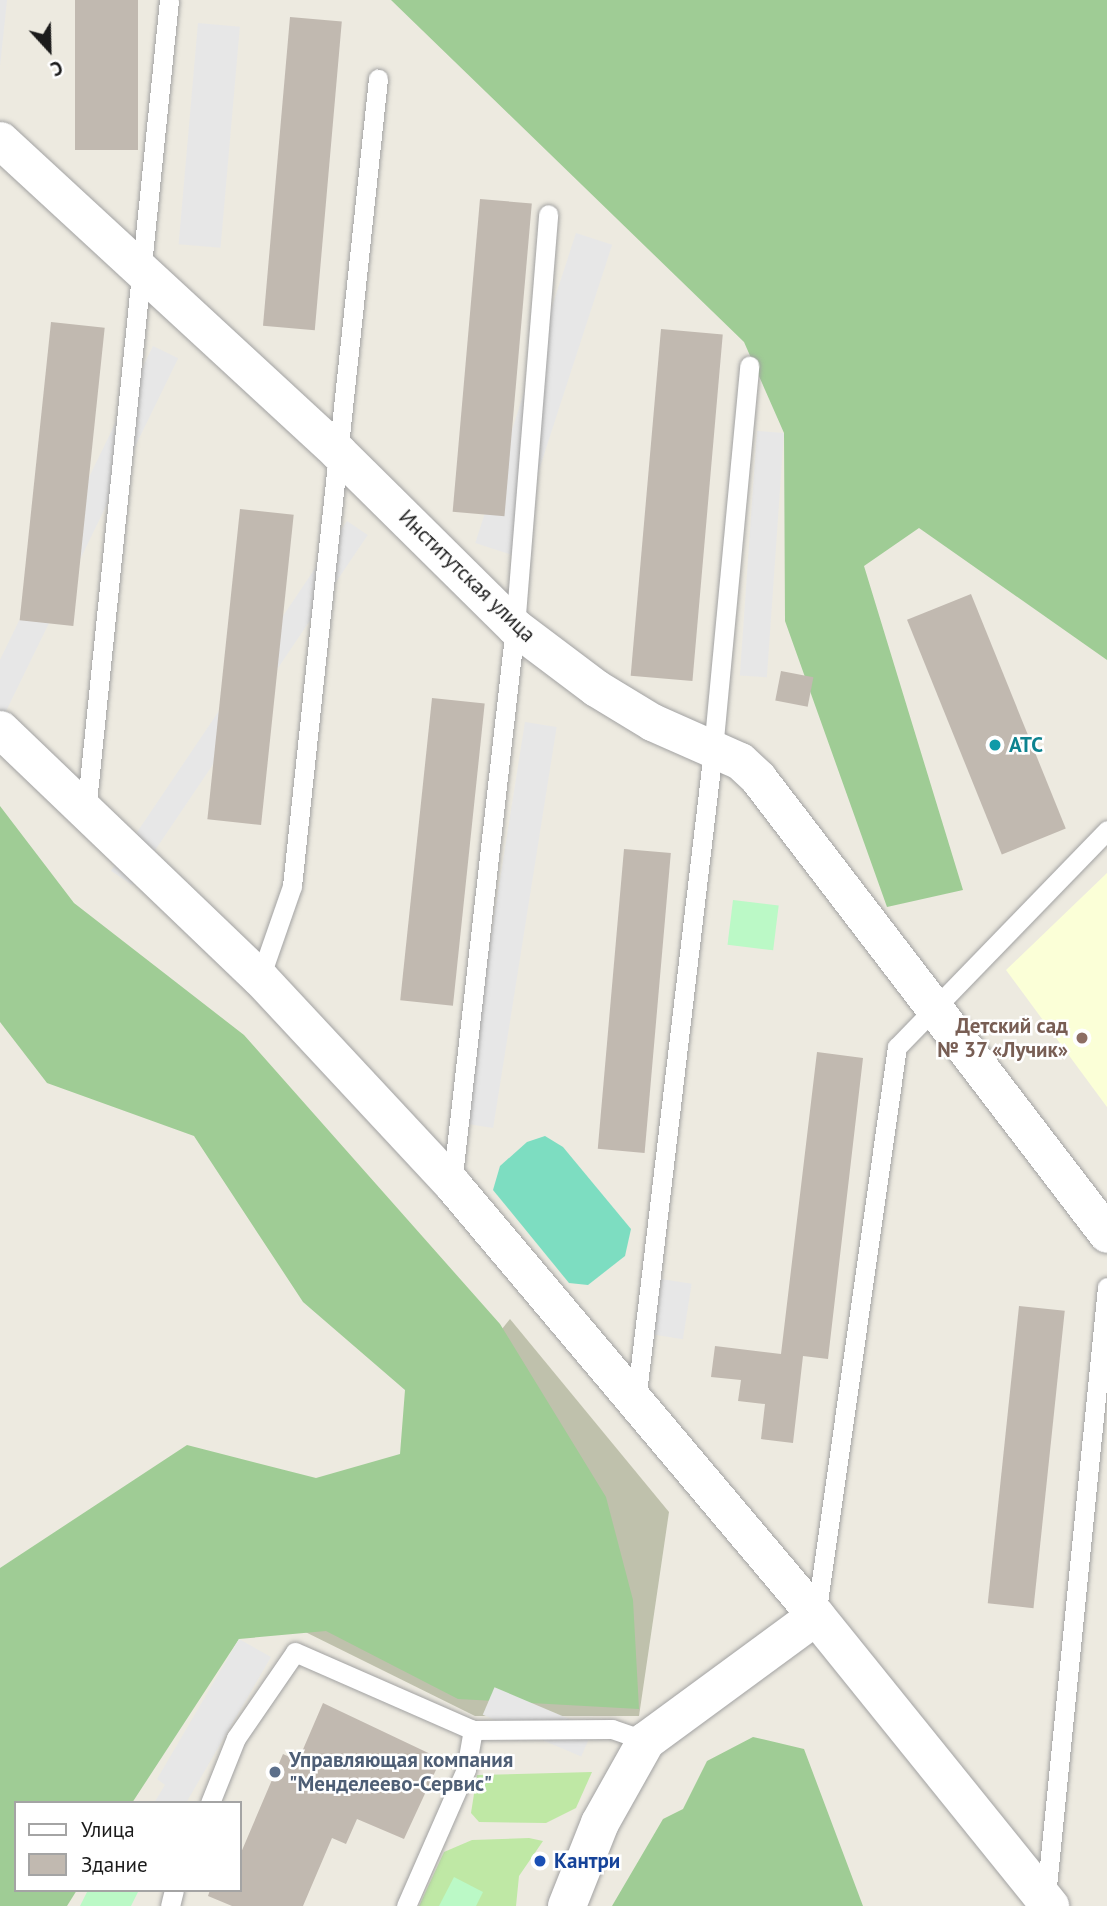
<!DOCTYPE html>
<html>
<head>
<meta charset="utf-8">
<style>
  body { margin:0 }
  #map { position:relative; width:1107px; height:1906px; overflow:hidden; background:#edeae0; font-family:"PT Sans",sans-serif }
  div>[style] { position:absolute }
  .education>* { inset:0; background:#fbffd7 }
  .construction>* { inset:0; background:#bfc1ac }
  .grass>* { inset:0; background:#bfe8a5 }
  .forest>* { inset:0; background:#9fcc95 }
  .park>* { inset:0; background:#bbf9c6; transform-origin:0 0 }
  .pitch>* { inset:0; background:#7dddc1 }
  .parking>* { inset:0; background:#e7e7e7; transform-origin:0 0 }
  .building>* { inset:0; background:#c1b9b0; transform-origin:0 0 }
  .roads { filter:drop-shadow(0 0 2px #a2a2a2) drop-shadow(0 0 2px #a2a2a2) }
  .service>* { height:19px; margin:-9.5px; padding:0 9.5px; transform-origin:9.5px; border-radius:9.5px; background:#fff }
  .minor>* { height:37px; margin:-18.5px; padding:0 18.5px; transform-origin:18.5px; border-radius:18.5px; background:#fff }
  .tertiary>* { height:38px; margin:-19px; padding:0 19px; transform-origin:19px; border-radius:19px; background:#fff }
  .dots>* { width:19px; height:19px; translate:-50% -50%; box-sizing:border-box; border:4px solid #fff; border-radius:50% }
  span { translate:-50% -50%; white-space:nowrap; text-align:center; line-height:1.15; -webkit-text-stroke:5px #fff; paint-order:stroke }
  .street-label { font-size:21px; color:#1b1b1b }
  .culture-label { font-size:21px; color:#0d838f; font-weight:700 }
  .left { translate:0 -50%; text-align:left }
  .education-label { font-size:21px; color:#785e54; font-weight:700 }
  .right { translate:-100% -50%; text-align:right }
  .service-label { font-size:21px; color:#4e5e75; font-weight:700 }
  .transit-label { font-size:21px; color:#164399; font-weight:700 }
  .legend { position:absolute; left:14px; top:1801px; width:228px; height:91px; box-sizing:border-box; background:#fff; border:2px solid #a4a4a4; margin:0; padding:9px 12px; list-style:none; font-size:21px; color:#1b1b1b }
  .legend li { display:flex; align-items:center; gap:14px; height:35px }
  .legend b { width:35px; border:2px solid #a4a4a4 }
  .north { position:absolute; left:14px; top:14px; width:70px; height:70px; -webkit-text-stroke:5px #fff; paint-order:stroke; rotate:158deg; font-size:19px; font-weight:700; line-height:28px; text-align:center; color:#1b1b1b }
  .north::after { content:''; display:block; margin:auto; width:24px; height:32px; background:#1b1b1b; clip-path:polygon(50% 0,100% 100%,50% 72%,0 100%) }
</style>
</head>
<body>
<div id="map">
  <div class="education">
    <i style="clip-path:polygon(1107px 873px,1107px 1107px,1006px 970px)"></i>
  </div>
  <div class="construction">
    <i style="clip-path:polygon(510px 1319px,669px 1512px,639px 1716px,475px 1716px,271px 1615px)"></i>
  </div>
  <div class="grass">
    <i style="clip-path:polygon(592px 1772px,576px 1808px,546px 1823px,479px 1822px,471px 1813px,477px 1775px)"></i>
    <i style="clip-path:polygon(529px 1838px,543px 1841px,519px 1876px,516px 1906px,419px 1906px,444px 1852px,472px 1840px)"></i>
  </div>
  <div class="forest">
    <i style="clip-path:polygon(391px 0,1107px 0,1107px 660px,919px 528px,864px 566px,963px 890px,887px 907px,785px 621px,784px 433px,744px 342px)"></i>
    <i style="clip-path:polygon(0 806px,74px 903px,244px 1035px,500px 1324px,606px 1497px,633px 1600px,639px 1709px,458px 1699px,326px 1631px,239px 1639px,132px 1803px,16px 1803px,16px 1890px,77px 1890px,67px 1906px,0 1906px,0 1568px,187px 1445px,316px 1478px,400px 1454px,405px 1390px,303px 1302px,194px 1136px,47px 1083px,0 1022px)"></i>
    <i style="clip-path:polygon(753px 1737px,804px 1749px,863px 1906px,612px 1906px,663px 1819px,683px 1809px,707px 1761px)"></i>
  </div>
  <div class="park">
    <i style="left:733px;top:900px;width:46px;height:45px;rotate:7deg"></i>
    <i style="clip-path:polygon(454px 1877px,483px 1892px,476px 1906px,439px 1906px)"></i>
    <i style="clip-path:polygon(88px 1890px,139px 1890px,131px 1906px,80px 1906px)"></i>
  </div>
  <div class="pitch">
    <i style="clip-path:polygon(545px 1136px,563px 1147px,631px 1229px,625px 1256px,588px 1285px,569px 1283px,493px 1190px,500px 1166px,527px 1142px)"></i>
  </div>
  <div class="parking">
    <i style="clip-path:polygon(0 0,7px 0,0 66px)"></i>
    <i style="left:198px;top:23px;width:42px;height:222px;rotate:5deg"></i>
    <i style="left:576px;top:233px;width:38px;height:326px;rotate:18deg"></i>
    <i style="left:153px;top:346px;width:28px;height:430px;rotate:26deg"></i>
    <i style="left:757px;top:431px;width:27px;height:245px;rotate:4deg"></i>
    <i style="left:347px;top:521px;width:25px;height:422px;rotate:34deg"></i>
    <i style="left:525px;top:722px;width:32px;height:406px;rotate:9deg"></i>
    <i style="left:661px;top:1279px;width:31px;height:56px;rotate:9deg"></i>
    <i style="clip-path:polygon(239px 1639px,271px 1657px,186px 1803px,154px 1803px,165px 1785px,157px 1779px)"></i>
    <i style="left:593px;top:1729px;width:30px;height:107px;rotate:113deg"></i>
  </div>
  <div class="building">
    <i style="left:75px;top:0;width:63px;height:150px"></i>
    <i style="left:290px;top:17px;width:52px;height:310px;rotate:5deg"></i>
    <i style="left:480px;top:199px;width:52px;height:314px;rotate:5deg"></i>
    <i style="left:51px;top:322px;width:54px;height:300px;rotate:6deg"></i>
    <i style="left:661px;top:329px;width:62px;height:348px;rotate:5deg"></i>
    <i style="left:240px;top:509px;width:54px;height:312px;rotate:6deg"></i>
    <i style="left:971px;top:594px;width:253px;height:69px;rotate:68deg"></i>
    <i style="left:781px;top:671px;width:33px;height:30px;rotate:11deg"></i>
    <i style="left:432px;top:698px;width:53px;height:304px;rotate:6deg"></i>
    <i style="left:624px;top:849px;width:47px;height:301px;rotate:5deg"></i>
    <i style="clip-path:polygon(817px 1052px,863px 1058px,828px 1359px,803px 1356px,793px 1443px,761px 1439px,765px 1404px,738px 1401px,741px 1380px,711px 1377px,715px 1346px,781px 1354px)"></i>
    <i style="left:1019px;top:1306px;width:46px;height:299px;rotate:6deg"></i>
    <i style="clip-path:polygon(323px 1703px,441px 1759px,404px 1839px,357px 1819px,346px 1844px,332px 1838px,303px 1906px,232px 1906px,208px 1896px,210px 1890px,240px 1890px,240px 1855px,283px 1754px,298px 1761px)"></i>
  </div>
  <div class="roads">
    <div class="service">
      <i style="left:86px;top:812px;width:816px;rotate:-84.16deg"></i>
      <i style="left:260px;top:978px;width:97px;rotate:-70.8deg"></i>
      <i style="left:292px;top:886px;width:812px;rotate:-83.92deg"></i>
      <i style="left:452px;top:1184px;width:561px;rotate:-83.55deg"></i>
      <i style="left:515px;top:627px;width:414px;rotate:-85.4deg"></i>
      <i style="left:636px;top:1401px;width:656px;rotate:-83.25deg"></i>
      <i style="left:713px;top:750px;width:386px;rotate:-84.6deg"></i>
      <i style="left:816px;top:1616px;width:575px;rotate:-81.9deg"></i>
      <i style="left:897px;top:1047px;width:302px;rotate:-45.9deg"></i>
      <i style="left:210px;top:1803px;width:70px;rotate:-68.2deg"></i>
      <i style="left:236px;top:1738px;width:104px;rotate:-55.5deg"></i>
      <i style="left:295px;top:1652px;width:194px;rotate:23.7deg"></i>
      <i style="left:473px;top:1730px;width:139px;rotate:-0.4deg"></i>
      <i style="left:612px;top:1729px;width:36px;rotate:19deg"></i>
      <i style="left:1046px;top:1896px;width:612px;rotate:-84.28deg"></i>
      <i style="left:170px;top:1906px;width:16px;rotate:-76deg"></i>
      <i style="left:406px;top:1906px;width:150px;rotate:-66.3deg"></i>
      <i style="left:466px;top:1769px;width:40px;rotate:-80deg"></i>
    </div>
    <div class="minor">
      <i style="left:0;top:140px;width:460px;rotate:42.7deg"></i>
      <i style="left:338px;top:452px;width:249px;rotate:44.7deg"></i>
      <i style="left:515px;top:627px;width:101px;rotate:37deg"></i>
      <i style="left:596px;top:688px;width:66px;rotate:31.3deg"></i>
      <i style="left:652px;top:722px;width:96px;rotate:23.9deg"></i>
      <i style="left:740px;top:761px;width:25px;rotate:43deg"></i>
      <i style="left:758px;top:778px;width:574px;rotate:52.57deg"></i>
      <i style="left:0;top:729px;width:360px;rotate:43.8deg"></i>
      <i style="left:260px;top:978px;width:282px;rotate:47deg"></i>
      <i style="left:452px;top:1184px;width:565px;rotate:49.88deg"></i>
    </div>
    <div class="tertiary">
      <i style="left:567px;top:1906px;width:89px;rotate:-68.3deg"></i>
      <i style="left:600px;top:1823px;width:94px;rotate:-60.7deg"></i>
      <i style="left:646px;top:1741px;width:211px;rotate:-36.3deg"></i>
      <i style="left:816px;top:1616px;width:373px;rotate:51.1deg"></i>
    </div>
  </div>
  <div class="dots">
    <i style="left:995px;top:745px;background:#0f9aa8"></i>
    <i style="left:1082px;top:1038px;background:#8d6e63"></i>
    <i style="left:275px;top:1772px;background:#5c6f8a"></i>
    <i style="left:540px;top:1861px;background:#1a4fb4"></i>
  </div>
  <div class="street-label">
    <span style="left:467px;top:576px;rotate:44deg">Институтская улица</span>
  </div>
  <div class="culture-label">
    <span class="left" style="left:1009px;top:745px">АТС</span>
  </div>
  <div class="education-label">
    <span class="right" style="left:1068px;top:1038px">Детский сад<br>№ 37 «Лучик»</span>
  </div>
  <div class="service-label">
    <span class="left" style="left:289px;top:1772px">Управляющая компания<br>"Менделеево-Сервис"</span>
  </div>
  <div class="transit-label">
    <span class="left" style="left:554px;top:1861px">Кантри</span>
  </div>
  <ul class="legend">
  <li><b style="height:9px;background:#fff"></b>Улица</li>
  <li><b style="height:19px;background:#c1b9b0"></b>Здание</li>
  </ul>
  <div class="north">С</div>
</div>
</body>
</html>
